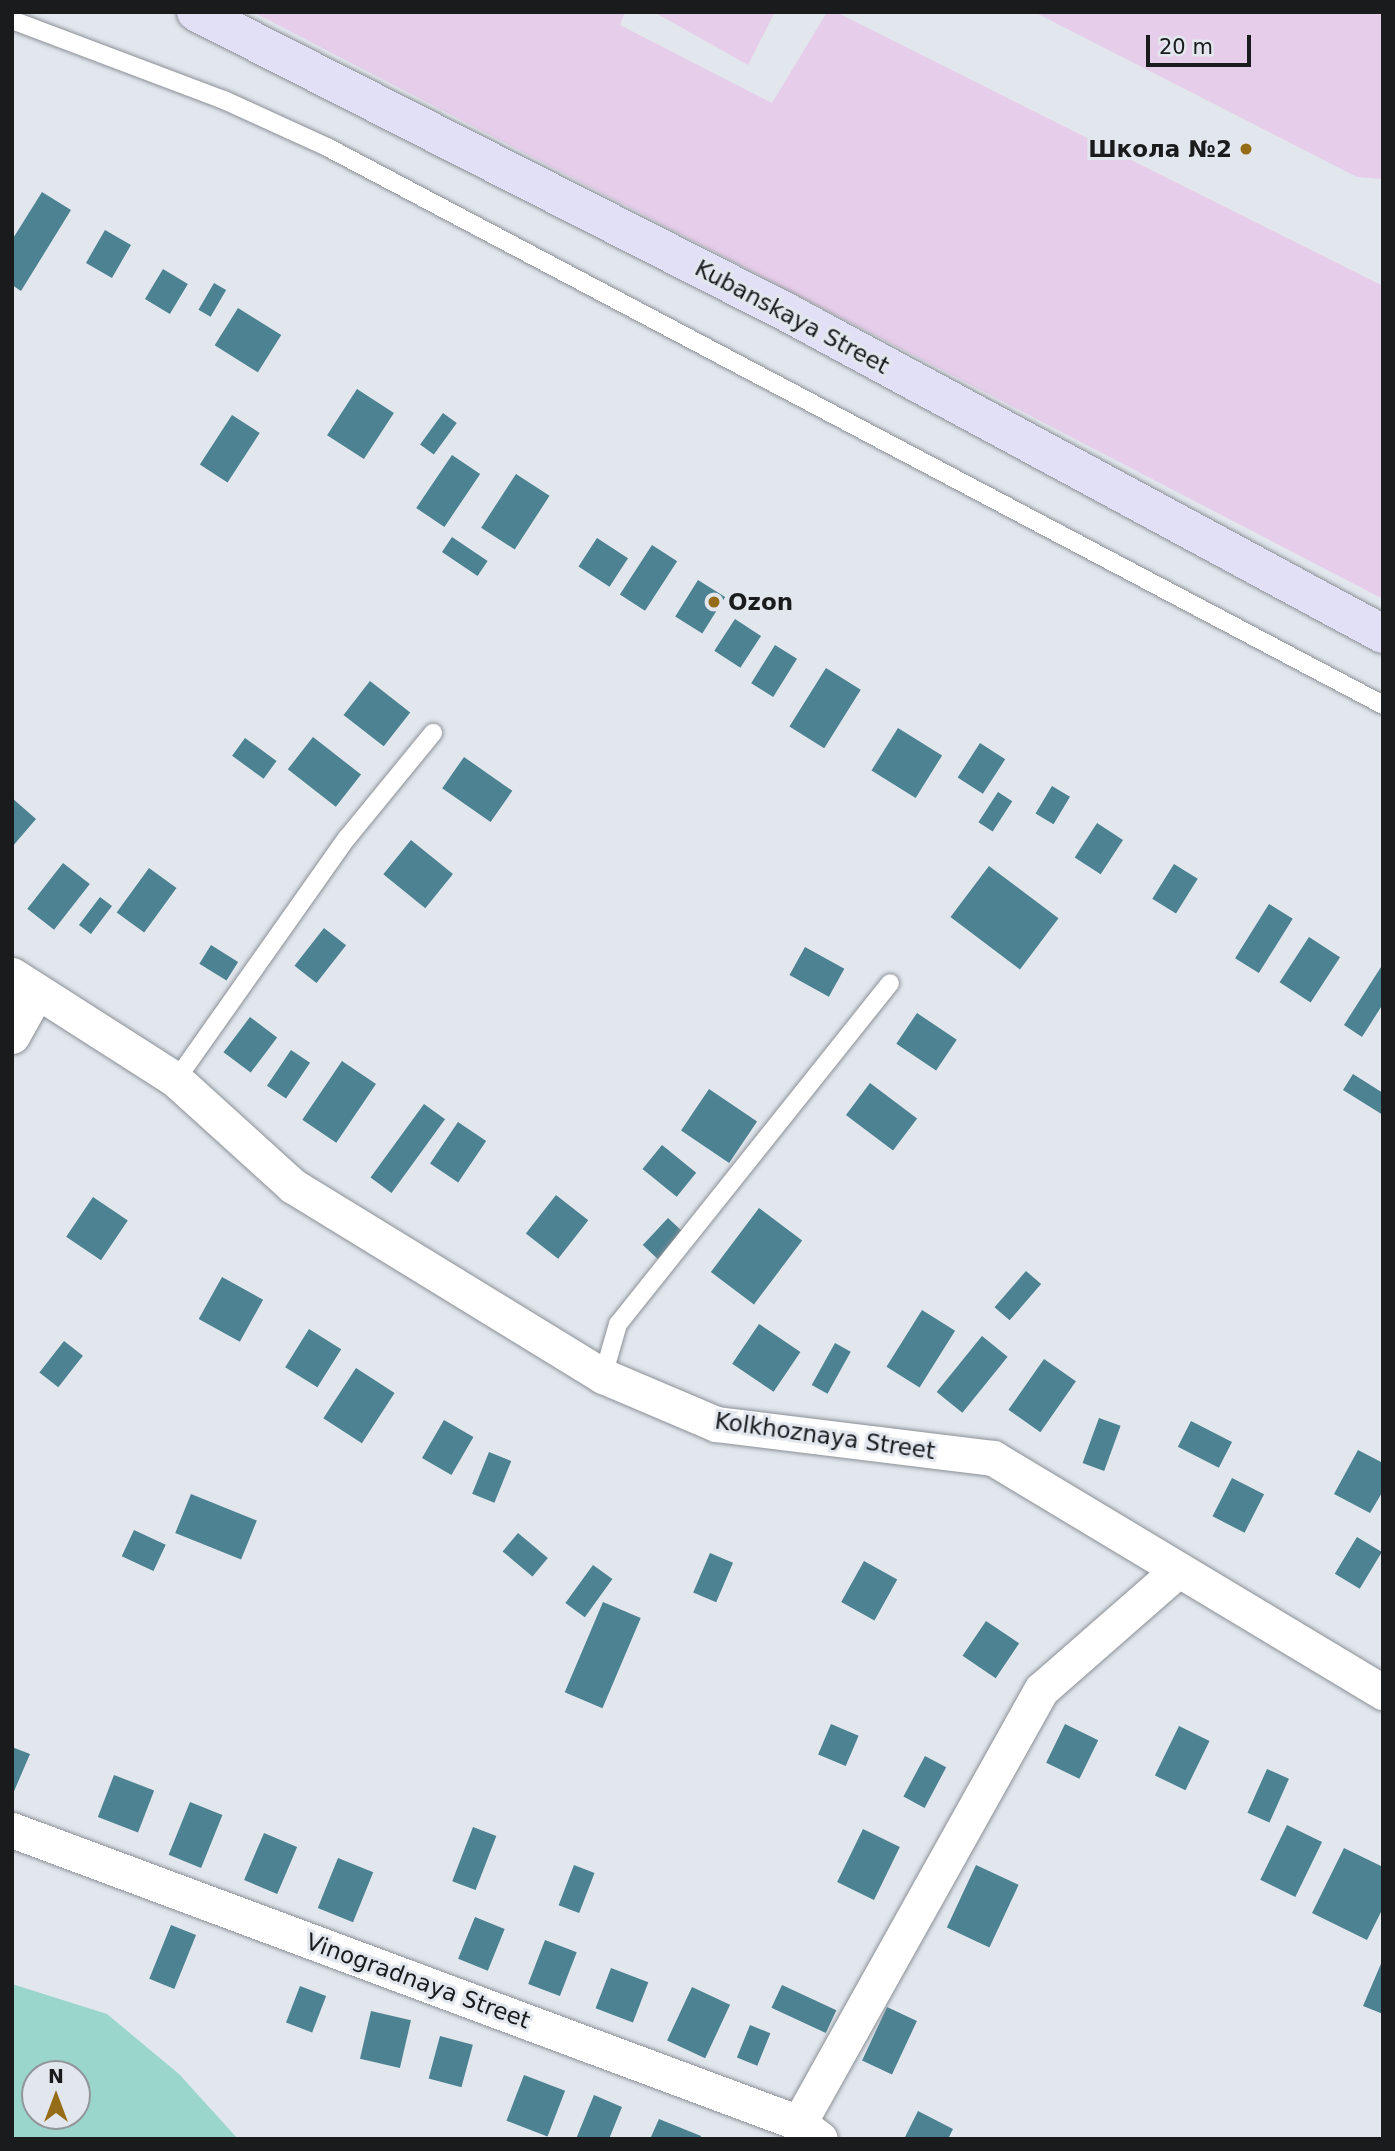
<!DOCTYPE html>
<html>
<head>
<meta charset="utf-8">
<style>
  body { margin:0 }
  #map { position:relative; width:1395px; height:2151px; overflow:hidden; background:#e2e7ee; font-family:"DejaVu Sans",sans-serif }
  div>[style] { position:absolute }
  .green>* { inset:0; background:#e6cde9 }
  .water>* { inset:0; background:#9bd6cc }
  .building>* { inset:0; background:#4c8292; transform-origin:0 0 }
  .roads { filter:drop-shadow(0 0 2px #8b9096) drop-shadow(0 0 2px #8b9096) }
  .service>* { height:18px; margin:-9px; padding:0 9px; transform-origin:9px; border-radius:9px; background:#fff }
  .minor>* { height:35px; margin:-17.5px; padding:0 17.5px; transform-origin:17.5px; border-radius:17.5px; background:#fff }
  .secondary>* { height:38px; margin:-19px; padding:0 19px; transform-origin:19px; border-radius:19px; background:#e2e0f7 }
  .dots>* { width:19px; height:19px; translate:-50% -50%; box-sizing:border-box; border:4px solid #e2e7ee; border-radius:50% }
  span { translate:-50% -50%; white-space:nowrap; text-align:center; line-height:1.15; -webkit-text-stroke:6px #e2e7ee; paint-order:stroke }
  .poi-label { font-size:23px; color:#191b1d; font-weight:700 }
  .right { translate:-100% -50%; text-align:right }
  .left { translate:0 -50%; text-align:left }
  .street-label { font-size:23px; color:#191b1d }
  .frame { position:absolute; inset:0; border:14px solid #191b1d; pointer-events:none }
  .north { position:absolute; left:21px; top:2060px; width:70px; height:70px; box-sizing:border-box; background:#e2e7ee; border:2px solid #92959a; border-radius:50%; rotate:0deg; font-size:19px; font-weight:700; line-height:28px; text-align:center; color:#191b1d }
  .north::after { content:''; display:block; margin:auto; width:24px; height:32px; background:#956d18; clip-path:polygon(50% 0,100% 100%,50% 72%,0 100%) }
  .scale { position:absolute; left:1146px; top:35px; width:105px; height:32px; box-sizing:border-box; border:4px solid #191b1d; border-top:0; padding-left:9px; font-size:21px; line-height:24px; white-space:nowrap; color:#191b1d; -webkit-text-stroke:5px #e2e7ee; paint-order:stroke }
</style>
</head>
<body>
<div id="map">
  <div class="green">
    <i style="clip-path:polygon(253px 12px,625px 12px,620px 25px,772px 103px,827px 12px,836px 12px,1383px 286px,1383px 599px)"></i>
    <i style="clip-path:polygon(654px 12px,775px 12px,748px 65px)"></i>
    <i style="clip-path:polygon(1034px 12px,1383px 12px,1383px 179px,1357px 177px)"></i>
  </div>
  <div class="water">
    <i style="clip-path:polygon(evenodd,12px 1984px,107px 2014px,179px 2074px,238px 2139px,12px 2139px,12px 1984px,35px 2074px,77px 2074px,77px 2116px,35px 2116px,35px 2074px)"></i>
  </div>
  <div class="building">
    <i style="clip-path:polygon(42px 192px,71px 210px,21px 291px,12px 285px,12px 240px)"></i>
    <i style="left:105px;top:230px;width:30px;height:38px;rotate:30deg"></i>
    <i style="left:163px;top:269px;width:29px;height:35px;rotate:31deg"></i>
    <i style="left:214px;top:283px;width:14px;height:31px;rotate:30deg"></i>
    <i style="left:238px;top:308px;width:51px;height:44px;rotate:32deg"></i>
    <i style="left:357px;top:389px;width:44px;height:55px;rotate:33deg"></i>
    <i style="left:443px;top:413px;width:17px;height:39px;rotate:36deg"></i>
    <i style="left:232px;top:415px;width:33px;height:59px;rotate:33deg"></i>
    <i style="left:452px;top:455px;width:34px;height:64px;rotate:34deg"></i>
    <i style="left:516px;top:474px;width:40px;height:64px;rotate:33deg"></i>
    <i style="left:452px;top:537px;width:43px;height:18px;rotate:34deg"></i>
    <i style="left:597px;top:538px;width:37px;height:34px;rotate:33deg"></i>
    <i style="left:652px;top:545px;width:30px;height:59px;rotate:33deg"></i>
    <i style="left:698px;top:580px;width:32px;height:43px;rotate:32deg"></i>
    <i style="left:735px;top:619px;width:31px;height:38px;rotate:33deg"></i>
    <i style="left:775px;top:645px;width:26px;height:45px;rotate:32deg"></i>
    <i style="left:826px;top:668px;width:41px;height:69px;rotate:32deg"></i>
    <i style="left:370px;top:681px;width:51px;height:43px;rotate:38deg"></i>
    <i style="left:898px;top:728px;width:52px;height:50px;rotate:32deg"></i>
    <i style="left:313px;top:737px;width:61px;height:41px;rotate:38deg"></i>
    <i style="left:245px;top:738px;width:39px;height:22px;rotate:36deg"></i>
    <i style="left:980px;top:743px;width:30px;height:41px;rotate:33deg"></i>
    <i style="left:464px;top:757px;width:59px;height:38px;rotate:35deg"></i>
    <i style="left:1052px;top:786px;width:21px;height:32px;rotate:31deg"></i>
    <i style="left:998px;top:792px;width:17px;height:36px;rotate:33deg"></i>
    <i style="clip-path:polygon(12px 798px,36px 819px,12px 847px)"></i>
    <i style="left:1097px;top:823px;width:31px;height:41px;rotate:33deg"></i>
    <i style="left:411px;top:840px;width:54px;height:44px;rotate:39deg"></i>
    <i style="left:63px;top:863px;width:34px;height:58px;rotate:38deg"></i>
    <i style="left:1174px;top:864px;width:28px;height:41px;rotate:32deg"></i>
    <i style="left:989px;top:866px;width:87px;height:64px;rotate:37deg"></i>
    <i style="left:149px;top:868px;width:34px;height:55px;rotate:36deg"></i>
    <i style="left:100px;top:897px;width:15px;height:35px;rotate:37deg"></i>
    <i style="left:1269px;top:904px;width:28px;height:64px;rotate:32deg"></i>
    <i style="left:324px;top:928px;width:28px;height:48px;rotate:38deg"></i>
    <i style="left:1309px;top:937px;width:37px;height:54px;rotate:33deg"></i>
    <i style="left:211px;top:945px;width:32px;height:22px;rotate:32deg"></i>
    <i style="left:805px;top:947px;width:45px;height:32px;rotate:29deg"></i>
    <i style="clip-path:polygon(1381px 967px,1383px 1004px,1362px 1037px,1344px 1025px)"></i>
    <i style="left:917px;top:1013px;width:48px;height:37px;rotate:34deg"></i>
    <i style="left:250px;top:1017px;width:34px;height:44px;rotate:37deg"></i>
    <i style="left:291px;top:1050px;width:23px;height:43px;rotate:34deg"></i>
    <i style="left:342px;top:1061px;width:41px;height:71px;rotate:34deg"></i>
    <i style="clip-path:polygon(1353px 1074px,1383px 1093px,1383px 1115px,1343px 1090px)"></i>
    <i style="left:870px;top:1083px;width:59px;height:40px;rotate:37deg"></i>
    <i style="left:709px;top:1089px;width:58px;height:50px;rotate:34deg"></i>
    <i style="left:424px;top:1104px;width:26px;height:91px;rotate:36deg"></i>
    <i style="left:458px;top:1122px;width:34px;height:50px;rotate:34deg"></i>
    <i style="left:662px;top:1145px;width:44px;height:31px;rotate:39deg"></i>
    <i style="left:556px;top:1195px;width:41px;height:49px;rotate:38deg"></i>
    <i style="left:93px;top:1197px;width:42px;height:48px;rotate:34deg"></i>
    <i style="left:759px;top:1208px;width:54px;height:80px;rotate:37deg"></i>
    <i style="left:668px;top:1218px;width:22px;height:37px;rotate:43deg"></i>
    <i style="left:1026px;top:1271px;width:20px;height:48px;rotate:41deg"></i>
    <i style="left:222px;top:1277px;width:47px;height:48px;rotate:29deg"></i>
    <i style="left:922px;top:1310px;width:39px;height:67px;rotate:32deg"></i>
    <i style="left:759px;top:1324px;width:50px;height:48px;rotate:34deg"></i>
    <i style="left:309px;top:1329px;width:38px;height:45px;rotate:32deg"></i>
    <i style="left:982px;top:1336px;width:33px;height:72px;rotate:39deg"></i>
    <i style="left:64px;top:1341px;width:24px;height:40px;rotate:38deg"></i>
    <i style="left:835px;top:1343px;width:18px;height:48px;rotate:29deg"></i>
    <i style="left:1044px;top:1359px;width:39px;height:62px;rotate:35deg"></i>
    <i style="left:356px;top:1368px;width:46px;height:60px;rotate:33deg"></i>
    <i style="left:1099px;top:1418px;width:23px;height:48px;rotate:20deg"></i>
    <i style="left:444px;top:1420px;width:34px;height:44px;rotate:30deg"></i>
    <i style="left:1191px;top:1421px;width:46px;height:29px;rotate:27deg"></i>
    <i style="clip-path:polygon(1358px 1450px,1383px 1463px,1383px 1491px,1370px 1513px,1334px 1494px)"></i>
    <i style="left:489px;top:1452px;width:24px;height:45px;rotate:22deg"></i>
    <i style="left:1232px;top:1478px;width:36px;height:43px;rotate:27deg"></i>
    <i style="left:191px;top:1494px;width:71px;height:42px;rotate:22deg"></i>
    <i style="left:134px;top:1530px;width:35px;height:29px;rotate:25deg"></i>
    <i style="left:518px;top:1533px;width:39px;height:24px;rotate:40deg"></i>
    <i style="left:1357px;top:1537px;width:29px;height:43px;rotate:31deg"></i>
    <i style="left:710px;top:1553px;width:25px;height:43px;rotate:23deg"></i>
    <i style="left:864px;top:1561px;width:38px;height:47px;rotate:29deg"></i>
    <i style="left:593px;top:1565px;width:24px;height:47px;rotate:36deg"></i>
    <i style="left:603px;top:1602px;width:41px;height:98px;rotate:23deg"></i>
    <i style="left:986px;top:1621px;width:40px;height:42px;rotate:34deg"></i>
    <i style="left:831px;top:1724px;width:30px;height:33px;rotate:23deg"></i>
    <i style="left:1065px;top:1724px;width:37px;height:43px;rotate:26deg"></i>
    <i style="left:1179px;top:1726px;width:34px;height:55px;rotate:26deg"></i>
    <i style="clip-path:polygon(12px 1747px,30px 1754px,12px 1796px)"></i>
    <i style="left:925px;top:1756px;width:24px;height:46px;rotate:28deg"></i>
    <i style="left:1267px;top:1769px;width:24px;height:48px;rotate:24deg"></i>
    <i style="left:114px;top:1775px;width:43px;height:45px;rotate:21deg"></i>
    <i style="left:190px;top:1802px;width:35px;height:57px;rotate:22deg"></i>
    <i style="left:1287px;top:1825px;width:39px;height:61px;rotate:26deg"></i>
    <i style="left:473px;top:1827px;width:25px;height:58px;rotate:21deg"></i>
    <i style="left:863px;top:1829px;width:41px;height:59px;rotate:26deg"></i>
    <i style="left:264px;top:1833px;width:36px;height:51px;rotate:23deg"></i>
    <i style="clip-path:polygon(1344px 1848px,1383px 1867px,1383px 1908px,1367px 1940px,1312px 1913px)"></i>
    <i style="left:338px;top:1858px;width:38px;height:54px;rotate:22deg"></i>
    <i style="left:574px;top:1865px;width:22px;height:43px;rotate:21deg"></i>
    <i style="left:976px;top:1865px;width:47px;height:69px;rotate:25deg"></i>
    <i style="left:475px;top:1917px;width:32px;height:45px;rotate:22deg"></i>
    <i style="left:171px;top:1925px;width:27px;height:58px;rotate:22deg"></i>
    <i style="left:545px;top:1940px;width:34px;height:47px;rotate:21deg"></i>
    <i style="clip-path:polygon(1383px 1959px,1383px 2014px,1363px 2006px)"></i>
    <i style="left:611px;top:1968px;width:40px;height:43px;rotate:21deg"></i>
    <i style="left:782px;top:1985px;width:60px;height:25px;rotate:25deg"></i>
    <i style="left:300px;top:1986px;width:28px;height:39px;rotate:21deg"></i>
    <i style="left:692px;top:1987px;width:42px;height:59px;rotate:25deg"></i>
    <i style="left:887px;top:2007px;width:33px;height:59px;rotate:25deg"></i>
    <i style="left:371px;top:2011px;width:41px;height:49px;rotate:13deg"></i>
    <i style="left:750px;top:2025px;width:22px;height:35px;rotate:22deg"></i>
    <i style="left:440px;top:2036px;width:34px;height:44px;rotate:15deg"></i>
    <i style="left:524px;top:2075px;width:44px;height:49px;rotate:21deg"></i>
    <i style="clip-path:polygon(594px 2095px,622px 2107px,609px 2139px,576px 2139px)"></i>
    <i style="clip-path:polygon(918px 2111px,953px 2129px,948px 2139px,904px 2139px)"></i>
    <i style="clip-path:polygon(659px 2119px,701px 2136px,700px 2139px,650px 2139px)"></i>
  </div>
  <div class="roads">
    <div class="service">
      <i style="left:12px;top:20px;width:227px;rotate:20.7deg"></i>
      <i style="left:224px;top:100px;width:113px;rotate:24.5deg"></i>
      <i style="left:327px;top:147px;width:1194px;rotate:27.85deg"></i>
      <i style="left:176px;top:1080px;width:296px;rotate:-54.8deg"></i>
      <i style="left:347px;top:838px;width:136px;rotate:-50.7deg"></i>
      <i style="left:603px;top:1376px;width:54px;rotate:-73.9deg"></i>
      <i style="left:618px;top:1324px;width:436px;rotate:-51.4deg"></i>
    </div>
    <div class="minor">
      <i style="left:12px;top:975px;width:195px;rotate:32.6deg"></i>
      <i style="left:176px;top:1080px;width:158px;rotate:42.2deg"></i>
      <i style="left:293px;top:1186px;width:364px;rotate:31.5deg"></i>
      <i style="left:603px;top:1376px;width:123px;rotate:23deg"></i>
      <i style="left:716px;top:1424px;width:279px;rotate:7deg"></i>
      <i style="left:993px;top:1458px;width:455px;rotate:31deg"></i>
      <i style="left:12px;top:1036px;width:49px;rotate:-60.8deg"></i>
      <i style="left:12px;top:1830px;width:840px;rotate:20.42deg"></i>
      <i style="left:799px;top:2123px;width:26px;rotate:37deg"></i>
      <i style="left:799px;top:2123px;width:497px;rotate:-60.8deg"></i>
      <i style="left:1042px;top:1689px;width:179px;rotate:-41.2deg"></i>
    </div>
    <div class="secondary">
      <i style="left:196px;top:12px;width:664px;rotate:26.95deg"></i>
      <i style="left:788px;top:313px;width:676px;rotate:28.35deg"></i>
    </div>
  </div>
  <div class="dots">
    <i style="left:1246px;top:149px;background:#956d18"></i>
    <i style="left:714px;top:602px;background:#956d18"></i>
  </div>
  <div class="poi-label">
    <span class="right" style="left:1232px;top:149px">Школа №2</span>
    <span class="left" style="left:728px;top:602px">Ozon</span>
  </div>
  <div class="street-label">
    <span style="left:792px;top:317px;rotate:28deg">Kubanskaya Street</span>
    <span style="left:825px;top:1436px;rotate:8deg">Kolkhoznaya Street</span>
    <span style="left:418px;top:1981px;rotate:20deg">Vinogradnaya Street</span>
  </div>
  <div class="frame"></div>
  <div class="north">N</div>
  <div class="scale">20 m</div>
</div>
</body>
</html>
